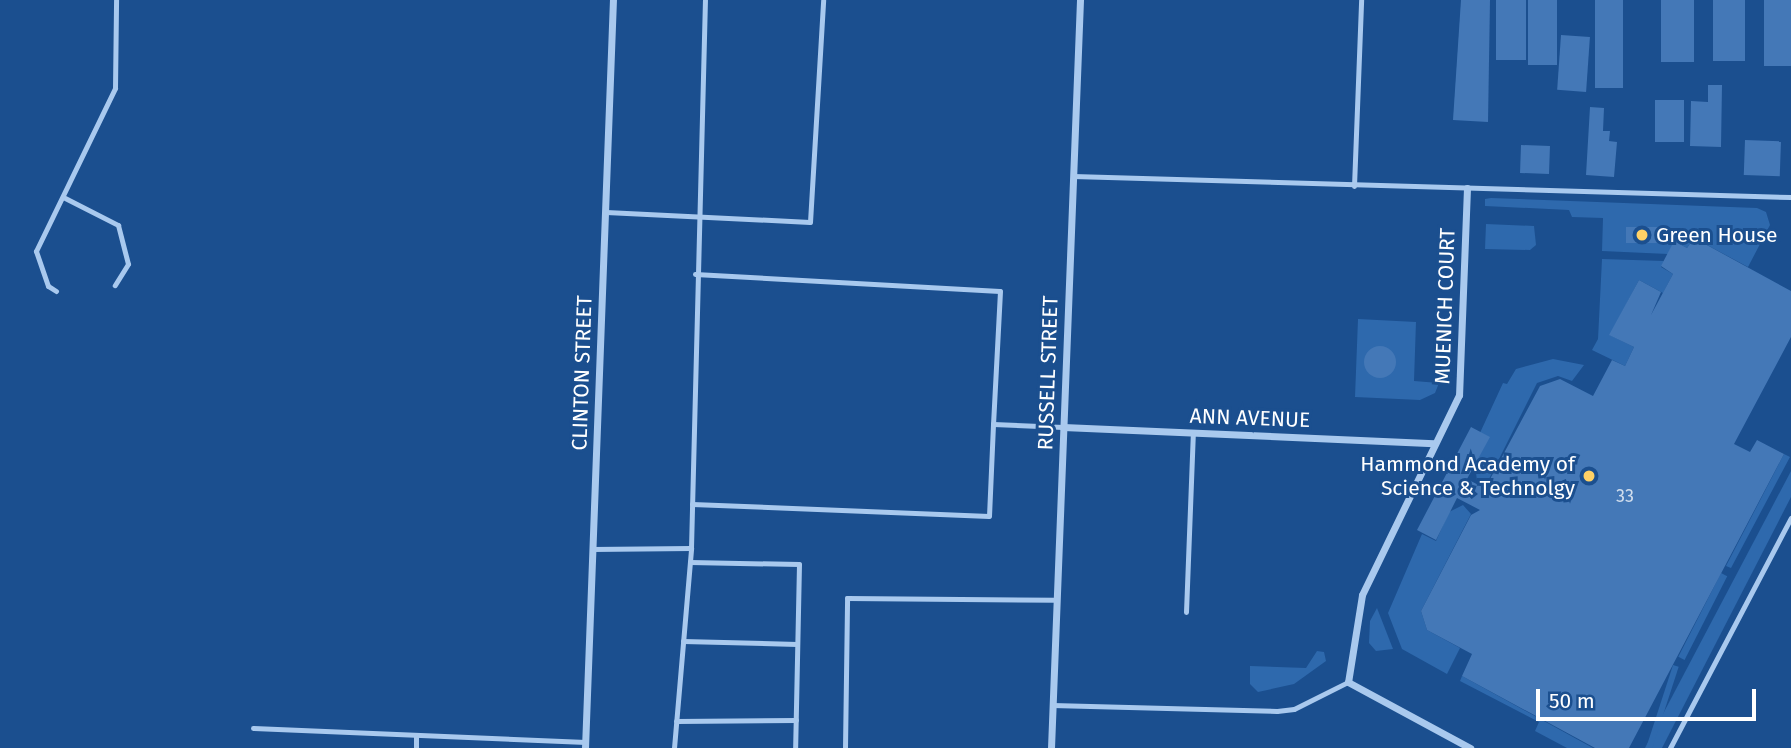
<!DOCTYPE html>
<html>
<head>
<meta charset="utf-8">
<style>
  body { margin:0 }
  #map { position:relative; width:1791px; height:748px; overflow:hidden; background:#1b4f8f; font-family:"Fira Sans",sans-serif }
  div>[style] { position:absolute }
  .green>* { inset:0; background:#2e69ad; transform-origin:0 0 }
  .building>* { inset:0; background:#4478b7; transform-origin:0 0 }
  .round { border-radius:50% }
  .lane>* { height:5px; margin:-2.5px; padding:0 2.5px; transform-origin:2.5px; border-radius:2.5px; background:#a9c9ee }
  .street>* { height:7px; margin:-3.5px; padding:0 3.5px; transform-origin:3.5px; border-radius:3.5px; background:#a9c9ee }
  .dots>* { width:19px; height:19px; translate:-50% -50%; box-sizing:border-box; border:4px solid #1b4f8f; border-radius:50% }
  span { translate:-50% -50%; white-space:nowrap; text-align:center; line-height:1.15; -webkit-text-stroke:6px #1b4f8f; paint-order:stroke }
  .number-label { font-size:18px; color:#d0dded }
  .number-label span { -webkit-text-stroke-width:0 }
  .poi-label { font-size:21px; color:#fff }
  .left { translate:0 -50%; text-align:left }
  .right { translate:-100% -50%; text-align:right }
  .street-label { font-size:21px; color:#fff }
  .scale { position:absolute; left:1536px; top:689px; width:220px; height:32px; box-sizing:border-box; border:4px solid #fff; border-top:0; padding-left:9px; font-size:21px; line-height:24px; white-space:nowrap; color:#fff; -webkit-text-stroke:5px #1b4f8f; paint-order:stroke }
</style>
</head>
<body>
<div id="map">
  <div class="green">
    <i style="clip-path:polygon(1491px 198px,1757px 208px,1766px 212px,1770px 225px,1748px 267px,1694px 238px,1687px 248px,1674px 241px,1668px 254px,1602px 251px,1603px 218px,1572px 217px,1569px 210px,1485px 206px,1485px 199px)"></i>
    <i style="clip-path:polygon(1486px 224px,1534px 226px,1536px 245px,1530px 250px,1485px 249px)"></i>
    <i style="clip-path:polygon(1602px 259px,1664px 261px,1661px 267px,1673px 274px,1663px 293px,1639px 280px,1610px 335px,1634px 347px,1625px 366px,1592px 350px,1598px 339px)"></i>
    <i style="clip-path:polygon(1358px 319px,1416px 322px,1414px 381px,1439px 383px,1435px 393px,1420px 400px,1355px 397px)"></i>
    <i style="clip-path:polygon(1553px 359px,1584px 365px,1572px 381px,1558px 376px,1537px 383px,1488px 481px,1477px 481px,1473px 448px,1503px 383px,1507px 384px,1516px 369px)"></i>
    <i style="clip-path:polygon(1784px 454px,1790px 457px,1731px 568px,1726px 566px)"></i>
    <i style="clip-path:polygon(1791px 471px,1791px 497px,1662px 748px,1645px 748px)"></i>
    <i style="clip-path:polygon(1463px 505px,1471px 514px,1421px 611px,1427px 630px,1460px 648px,1447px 674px,1402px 649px,1388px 613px,1422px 534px,1436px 541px,1449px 512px)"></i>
    <i style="left:1721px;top:573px;width:7px;height:94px;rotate:27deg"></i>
    <i style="clip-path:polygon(1377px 608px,1393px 649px,1376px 651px,1369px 643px,1370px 621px)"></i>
    <i style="clip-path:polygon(1317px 651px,1324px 652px,1326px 661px,1294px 684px,1258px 692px,1250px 684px,1250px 666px,1306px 668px)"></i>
    <i style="left:1673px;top:665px;width:6px;height:94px;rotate:18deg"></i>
    <i style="clip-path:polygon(1462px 676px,1593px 748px,1567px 748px,1535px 731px,1539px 722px,1460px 681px)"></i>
  </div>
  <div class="building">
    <i style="clip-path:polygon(1461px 0,1490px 0,1488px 122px,1453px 120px)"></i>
    <i style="left:1496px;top:0;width:30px;height:60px"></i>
    <i style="left:1528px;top:0;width:29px;height:65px"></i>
    <i style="left:1595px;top:0;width:28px;height:88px"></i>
    <i style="left:1661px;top:0;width:33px;height:62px"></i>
    <i style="left:1713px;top:0;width:32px;height:61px"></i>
    <i style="left:1764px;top:0;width:27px;height:66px"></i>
    <i style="left:1561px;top:35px;width:29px;height:55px;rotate:4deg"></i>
    <i style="clip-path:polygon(1708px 85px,1722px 85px,1721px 147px,1690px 146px,1691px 101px,1708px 102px)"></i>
    <i style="left:1655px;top:100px;width:29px;height:42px"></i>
    <i style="clip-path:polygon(1590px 107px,1604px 108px,1603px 131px,1610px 131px,1609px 141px,1617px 142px,1614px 177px,1586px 175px)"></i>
    <i style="left:1745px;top:140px;width:36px;height:35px;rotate:2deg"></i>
    <i style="left:1521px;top:145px;width:29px;height:28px;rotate:2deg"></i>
    <i style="left:1626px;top:227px;width:32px;height:16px"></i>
    <i style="clip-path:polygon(1694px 238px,1791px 291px,1791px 337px,1734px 444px,1750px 452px,1757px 440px,1784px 454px,1629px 748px,1595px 748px,1462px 676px,1472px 654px,1427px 630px,1421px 611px,1471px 515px,1480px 510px,1457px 498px,1436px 540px,1417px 530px,1471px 427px,1490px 437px,1467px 479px,1490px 491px,1489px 481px,1540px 386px,1560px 379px,1593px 396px,1612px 360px,1625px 366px,1634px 347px,1609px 335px,1639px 280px,1661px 292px,1651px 315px,1673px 274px,1661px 266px,1674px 241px,1687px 248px)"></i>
    <i class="round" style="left:1364px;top:346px;width:32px;height:32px"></i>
  </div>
  <div class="lane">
    <i style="left:1073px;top:176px;width:718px;rotate:1.68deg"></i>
    <i style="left:1354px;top:186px;width:186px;rotate:-87.8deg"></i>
    <i style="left:63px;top:197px;width:62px;rotate:27deg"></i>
    <i style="left:118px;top:225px;width:40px;rotate:75.6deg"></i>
    <i style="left:128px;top:264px;width:25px;rotate:122deg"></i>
    <i style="left:606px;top:212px;width:204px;rotate:2.8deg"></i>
    <i style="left:810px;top:222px;width:222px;rotate:-86.6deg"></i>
    <i style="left:695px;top:274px;width:305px;rotate:3.2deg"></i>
    <i style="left:1000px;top:291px;width:133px;rotate:93deg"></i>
    <i style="left:993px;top:424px;width:70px;rotate:2.5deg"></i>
    <i style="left:56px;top:291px;width:9px;rotate:-148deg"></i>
    <i style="left:48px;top:286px;width:37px;rotate:-109deg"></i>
    <i style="left:36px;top:251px;width:181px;rotate:-64.1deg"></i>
    <i style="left:115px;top:88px;width:88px;rotate:-89.3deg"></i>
    <i style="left:692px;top:504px;width:297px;rotate:2.3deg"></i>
    <i style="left:989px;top:516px;width:92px;rotate:-87.5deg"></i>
    <i style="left:592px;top:549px;width:99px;rotate:-0.6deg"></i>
    <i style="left:690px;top:562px;width:109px;rotate:1.1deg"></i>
    <i style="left:799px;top:564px;width:184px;rotate:91.2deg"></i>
    <i style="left:1186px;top:612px;width:179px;rotate:-87.8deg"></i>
    <i style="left:683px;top:641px;width:114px;rotate:1.5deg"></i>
    <i style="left:1052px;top:705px;width:225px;rotate:1.5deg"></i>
    <i style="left:1277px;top:711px;width:17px;rotate:-7deg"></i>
    <i style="left:1294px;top:709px;width:60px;rotate:-26.6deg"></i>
    <i style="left:676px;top:721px;width:120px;rotate:-0.5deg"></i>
    <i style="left:253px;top:728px;width:333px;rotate:2.4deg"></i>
    <i style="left:416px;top:748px;width:13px;rotate:-90deg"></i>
    <i style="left:674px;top:748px;width:201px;rotate:-85.1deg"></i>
    <i style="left:691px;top:548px;width:548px;rotate:-88.54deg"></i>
    <i style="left:845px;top:748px;width:150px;rotate:-89.2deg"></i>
    <i style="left:847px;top:598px;width:209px;rotate:0.5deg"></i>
    <i style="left:1670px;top:748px;width:260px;rotate:-62.3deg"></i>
  </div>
  <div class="street">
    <i style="left:1467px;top:188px;width:207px;rotate:92.2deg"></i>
    <i style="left:1459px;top:395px;width:222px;rotate:115.9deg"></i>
    <i style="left:1362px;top:595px;width:88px;rotate:99.1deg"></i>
    <i style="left:1348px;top:682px;width:139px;rotate:28.4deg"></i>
    <i style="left:1063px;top:427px;width:371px;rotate:2.5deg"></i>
    <i style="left:585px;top:748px;width:749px;rotate:-87.86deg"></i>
    <i style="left:1051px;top:748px;width:749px;rotate:-87.78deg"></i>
  </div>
  <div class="dots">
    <i style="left:1642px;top:235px;background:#ffd166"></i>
    <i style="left:1589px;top:476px;background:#ffd166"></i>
  </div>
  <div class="number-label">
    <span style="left:1625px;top:496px">33</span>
  </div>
  <div class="poi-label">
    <span class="left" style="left:1656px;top:235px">Green House</span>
    <span class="right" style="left:1575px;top:476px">Hammond Academy of<br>Science &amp; Technolgy</span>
  </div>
  <div class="street-label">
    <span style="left:1445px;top:306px;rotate:-88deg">MUENICH COURT</span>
    <span style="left:582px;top:373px;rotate:-88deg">CLINTON STREET</span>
    <span style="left:1048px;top:373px;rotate:-88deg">RUSSELL STREET</span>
    <span style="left:1250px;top:418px;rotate:2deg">ANN AVENUE</span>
  </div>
  <div class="scale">50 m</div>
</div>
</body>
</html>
